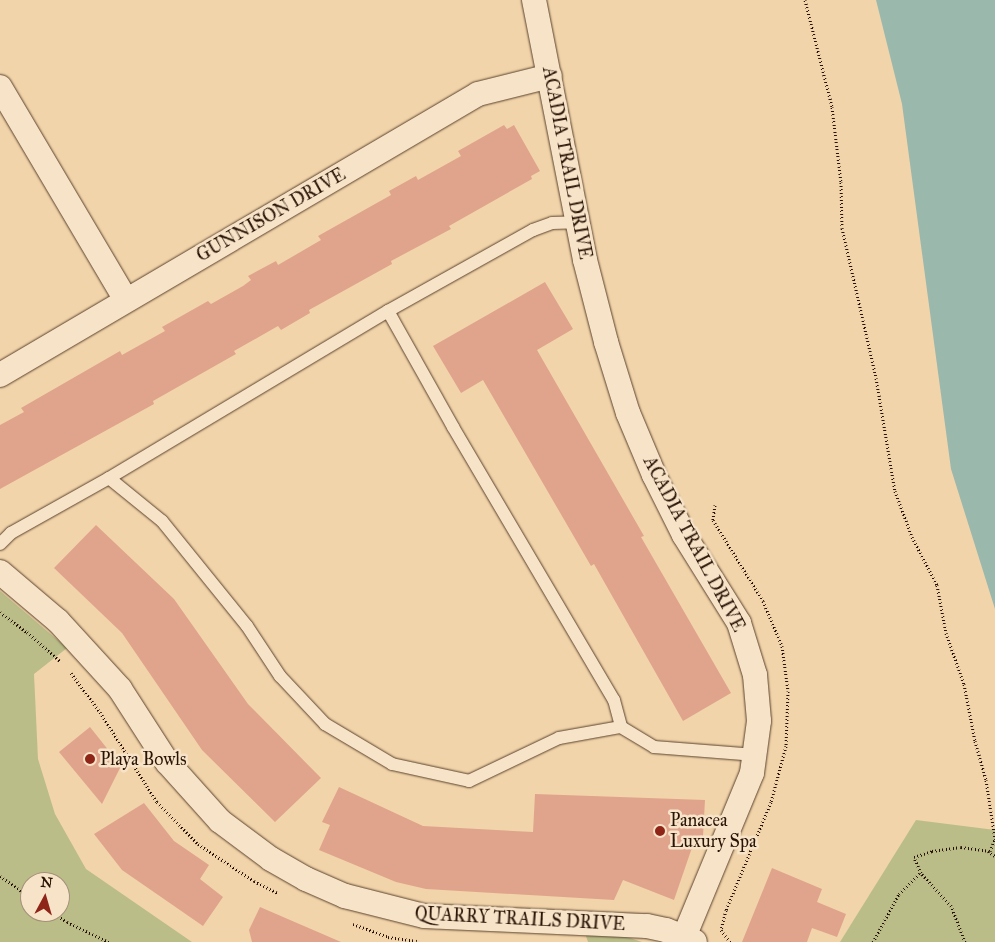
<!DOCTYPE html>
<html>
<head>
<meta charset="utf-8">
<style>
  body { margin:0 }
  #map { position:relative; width:995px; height:942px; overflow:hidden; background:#f2d4aa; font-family:"IM FELL Great Primer",serif }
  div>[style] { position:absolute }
  .green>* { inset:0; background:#babd88 }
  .water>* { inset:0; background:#9bb8ad }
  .building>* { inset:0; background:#e0a48c }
  .path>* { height:3px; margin-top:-1.5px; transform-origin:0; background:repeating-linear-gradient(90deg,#281305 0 1px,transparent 0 3.5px) }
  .roads { filter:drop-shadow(0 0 1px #5a432e) drop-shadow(0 0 1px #5a432e) }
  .service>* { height:12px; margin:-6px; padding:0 6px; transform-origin:6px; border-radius:6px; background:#f7e3c8 }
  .minor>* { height:24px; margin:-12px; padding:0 12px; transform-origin:12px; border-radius:12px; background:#f7e3c8 }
  .dots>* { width:14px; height:14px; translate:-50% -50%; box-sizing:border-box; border:2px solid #f7e3c8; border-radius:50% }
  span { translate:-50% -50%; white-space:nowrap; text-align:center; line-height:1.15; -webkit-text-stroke:5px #f7e3c8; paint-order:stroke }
  .street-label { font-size:18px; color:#281305 }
  .poi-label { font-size:18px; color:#281305 }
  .left { translate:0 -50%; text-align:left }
  .north { position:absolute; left:20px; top:872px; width:50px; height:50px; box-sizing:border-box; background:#f7e3c8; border:1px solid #a4907a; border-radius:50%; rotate:6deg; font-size:14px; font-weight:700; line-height:20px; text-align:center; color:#281305 }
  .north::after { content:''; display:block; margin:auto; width:18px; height:22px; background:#8f2418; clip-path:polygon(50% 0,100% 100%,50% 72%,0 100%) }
</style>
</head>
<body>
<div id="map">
  <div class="green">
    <i style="clip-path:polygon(evenodd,0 591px,67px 648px,34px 674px,38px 759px,55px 814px,86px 869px,192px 942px,0 942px,0 591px,30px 882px,60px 882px,60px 912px,30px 912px,30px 882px)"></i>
    <i style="clip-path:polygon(916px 820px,995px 830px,995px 942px,840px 942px)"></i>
    <i style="clip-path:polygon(585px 933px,624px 936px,642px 942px,588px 942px)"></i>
  </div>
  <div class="water">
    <i style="clip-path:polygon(876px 0,995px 0,995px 609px,951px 469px,902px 104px)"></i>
  </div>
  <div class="building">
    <i style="clip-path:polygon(504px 125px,507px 129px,514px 125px,540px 171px,531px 176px,532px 179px,449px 226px,451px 229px,391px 261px,392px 264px,309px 310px,310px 313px,281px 330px,278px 326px,234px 351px,236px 354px,153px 401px,154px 404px,0 489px,0 425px,24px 412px,21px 408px,120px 351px,122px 355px,165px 331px,162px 327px,208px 301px,211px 304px,243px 286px,251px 280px,248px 276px,276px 261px,278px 265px,321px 240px,318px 236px,391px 195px,389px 191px,416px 176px,418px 180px,461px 156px,458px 151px)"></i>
    <i style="clip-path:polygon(545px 282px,573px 329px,537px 350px,644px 536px,641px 537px,731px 693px,683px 721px,594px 564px,591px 566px,483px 380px,461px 393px,433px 346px)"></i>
    <i style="clip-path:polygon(96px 525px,174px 599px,248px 704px,321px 778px,275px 822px,202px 750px,122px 633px,54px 568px)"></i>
    <i style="clip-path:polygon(90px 727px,121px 766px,102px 804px,59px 752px)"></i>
    <i style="clip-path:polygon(339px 787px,423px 826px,533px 832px,535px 794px,705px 800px,703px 836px,696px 836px,674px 900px,623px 880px,614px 900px,426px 889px,396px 882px,319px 850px,330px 825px,322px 822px)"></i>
    <i style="clip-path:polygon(144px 803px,174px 841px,209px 865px,200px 879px,223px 897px,203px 926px,122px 870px,94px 834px)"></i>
    <i style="clip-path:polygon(772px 868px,822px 889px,817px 902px,846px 914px,837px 937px,812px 928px,807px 942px,742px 942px)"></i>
    <i style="clip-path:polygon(260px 907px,341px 942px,252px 942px,249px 930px)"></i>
  </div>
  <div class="path">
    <i style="left:805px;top:0;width:110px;rotate:75.8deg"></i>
    <i style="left:832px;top:107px;width:76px;rotate:83.2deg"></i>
    <i style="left:841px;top:182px;width:46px;rotate:88.8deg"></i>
    <i style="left:842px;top:228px;width:154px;rotate:77.2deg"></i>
    <i style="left:876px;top:378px;width:115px;rotate:80.5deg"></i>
    <i style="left:895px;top:491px;width:49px;rotate:69.7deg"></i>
    <i style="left:912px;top:537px;width:54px;rotate:62.5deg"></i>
    <i style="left:937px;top:585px;width:49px;rotate:79.4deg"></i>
    <i style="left:946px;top:633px;width:54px;rotate:70.6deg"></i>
    <i style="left:964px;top:684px;width:58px;rotate:79.1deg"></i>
    <i style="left:975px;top:741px;width:41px;rotate:74.2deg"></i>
    <i style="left:986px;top:780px;width:60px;rotate:81.3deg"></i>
    <i style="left:715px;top:505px;width:15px;rotate:98deg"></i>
    <i style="left:713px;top:520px;width:95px;rotate:58.3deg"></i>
    <i style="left:763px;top:601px;width:49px;rotate:67.1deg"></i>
    <i style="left:782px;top:646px;width:45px;rotate:82.4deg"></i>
    <i style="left:788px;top:691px;width:55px;rotate:92.1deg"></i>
    <i style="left:786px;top:746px;width:58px;rotate:105deg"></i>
    <i style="left:771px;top:802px;width:117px;rotate:112.6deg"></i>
    <i style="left:726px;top:910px;width:21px;rotate:104deg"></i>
    <i style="left:721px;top:930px;width:15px;rotate:53deg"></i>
    <i style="left:0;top:612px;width:34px;rotate:37deg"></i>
    <i style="left:27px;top:632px;width:44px;rotate:41.3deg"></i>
    <i style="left:71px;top:673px;width:49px;rotate:53.4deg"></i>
    <i style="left:100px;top:712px;width:107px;rotate:57.7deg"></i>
    <i style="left:157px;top:802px;width:59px;rotate:45.7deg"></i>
    <i style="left:198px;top:844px;width:67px;rotate:33.5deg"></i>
    <i style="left:254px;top:881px;width:27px;rotate:27deg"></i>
    <i style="left:988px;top:851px;width:9px;rotate:36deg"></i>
    <i style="left:0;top:876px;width:37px;rotate:35deg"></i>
    <i style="left:52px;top:912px;width:18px;rotate:34deg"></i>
    <i style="left:67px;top:922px;width:47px;rotate:25.5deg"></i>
    <i style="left:353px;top:924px;width:37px;rotate:20deg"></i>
    <i style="left:388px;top:937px;width:29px;rotate:8deg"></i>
    <i style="left:873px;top:942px;width:55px;rotate:-61.6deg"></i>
    <i style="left:899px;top:894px;width:31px;rotate:-45deg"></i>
    <i style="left:965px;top:942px;width:39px;rotate:-111deg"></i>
    <i style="left:951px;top:906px;width:45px;rotate:-132.3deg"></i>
    <i style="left:921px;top:873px;width:17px;rotate:-114deg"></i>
    <i style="left:914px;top:857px;width:19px;rotate:-18deg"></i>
    <i style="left:932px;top:851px;width:29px;rotate:-8deg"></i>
    <i style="left:961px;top:847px;width:29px;rotate:8deg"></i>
    <i style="left:990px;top:851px;width:13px;rotate:-67deg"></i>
  </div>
  <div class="roads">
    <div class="service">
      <i style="left:388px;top:311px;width:133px;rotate:60.7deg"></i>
      <i style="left:453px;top:427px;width:317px;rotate:59.5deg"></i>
      <i style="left:614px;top:700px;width:28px;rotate:75deg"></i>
      <i style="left:621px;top:727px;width:39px;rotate:31deg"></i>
      <i style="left:654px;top:747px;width:102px;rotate:4.5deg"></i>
      <i style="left:109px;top:478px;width:68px;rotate:39.1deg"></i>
      <i style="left:162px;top:521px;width:135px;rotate:51deg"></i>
      <i style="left:247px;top:626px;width:60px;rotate:56.6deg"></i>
      <i style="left:280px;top:676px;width:66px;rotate:46.8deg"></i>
      <i style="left:325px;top:724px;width:78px;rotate:30.8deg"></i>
      <i style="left:392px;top:764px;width:79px;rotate:12.4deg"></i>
      <i style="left:469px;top:781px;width:100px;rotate:-25.5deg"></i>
      <i style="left:559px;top:738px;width:63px;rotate:-10.1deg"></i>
      <i style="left:0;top:544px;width:16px;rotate:-45deg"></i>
      <i style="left:11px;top:533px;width:112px;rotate:-29.3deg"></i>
      <i style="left:109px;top:478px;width:325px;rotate:-30.9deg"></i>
      <i style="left:388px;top:311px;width:166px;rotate:-29.2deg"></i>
      <i style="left:533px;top:230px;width:20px;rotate:-20deg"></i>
      <i style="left:552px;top:223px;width:24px;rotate:-2deg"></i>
    </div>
    <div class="minor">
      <i style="left:534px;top:0;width:265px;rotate:78.9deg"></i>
      <i style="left:585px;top:260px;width:85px;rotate:75.6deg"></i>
      <i style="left:606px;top:342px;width:74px;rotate:72.8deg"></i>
      <i style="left:628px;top:413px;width:67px;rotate:67.2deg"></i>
      <i style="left:654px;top:475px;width:67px;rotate:63.4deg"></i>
      <i style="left:684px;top:535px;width:104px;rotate:58deg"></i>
      <i style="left:739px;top:623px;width:54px;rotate:72.9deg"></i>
      <i style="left:755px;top:675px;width:46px;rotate:85deg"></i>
      <i style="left:759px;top:721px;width:52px;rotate:97.7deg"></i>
      <i style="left:752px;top:773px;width:178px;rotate:112.5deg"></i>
      <i style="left:0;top:87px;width:247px;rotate:59.4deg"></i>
      <i style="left:0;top:375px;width:554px;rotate:-30.45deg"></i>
      <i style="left:478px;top:94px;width:74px;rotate:-14deg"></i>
      <i style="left:0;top:572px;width:76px;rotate:40.2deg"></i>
      <i style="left:58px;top:621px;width:92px;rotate:47.6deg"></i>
      <i style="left:120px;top:689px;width:87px;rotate:57.2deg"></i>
      <i style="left:167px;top:762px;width:79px;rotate:48.1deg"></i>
      <i style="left:220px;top:821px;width:64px;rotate:36.7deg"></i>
      <i style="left:271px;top:859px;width:40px;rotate:29.7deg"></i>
      <i style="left:306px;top:879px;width:43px;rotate:23.6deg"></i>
      <i style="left:345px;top:896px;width:81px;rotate:14.2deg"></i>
      <i style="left:424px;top:916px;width:223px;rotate:2.6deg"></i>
      <i style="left:647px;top:926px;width:19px;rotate:12deg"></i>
      <i style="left:666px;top:930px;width:31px;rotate:22deg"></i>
    </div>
  </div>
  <div class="dots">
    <i style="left:90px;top:759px;background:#8f2418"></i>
    <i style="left:660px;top:831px;background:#8f2418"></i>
  </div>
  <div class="street-label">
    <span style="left:567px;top:163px;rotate:79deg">ACADIA TRAIL DRIVE</span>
    <span style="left:271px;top:215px;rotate:-30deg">GUNNISON DRIVE</span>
    <span style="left:694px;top:544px;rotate:62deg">ACADIA TRAIL DRIVE</span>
    <span style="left:520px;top:919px;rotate:3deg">QUARRY TRAILS DRIVE</span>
  </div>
  <div class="poi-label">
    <span class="left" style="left:100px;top:759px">Playa Bowls</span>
    <span class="left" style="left:670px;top:831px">Panacea<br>Luxury Spa</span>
  </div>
  <div class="north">N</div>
</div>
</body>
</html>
